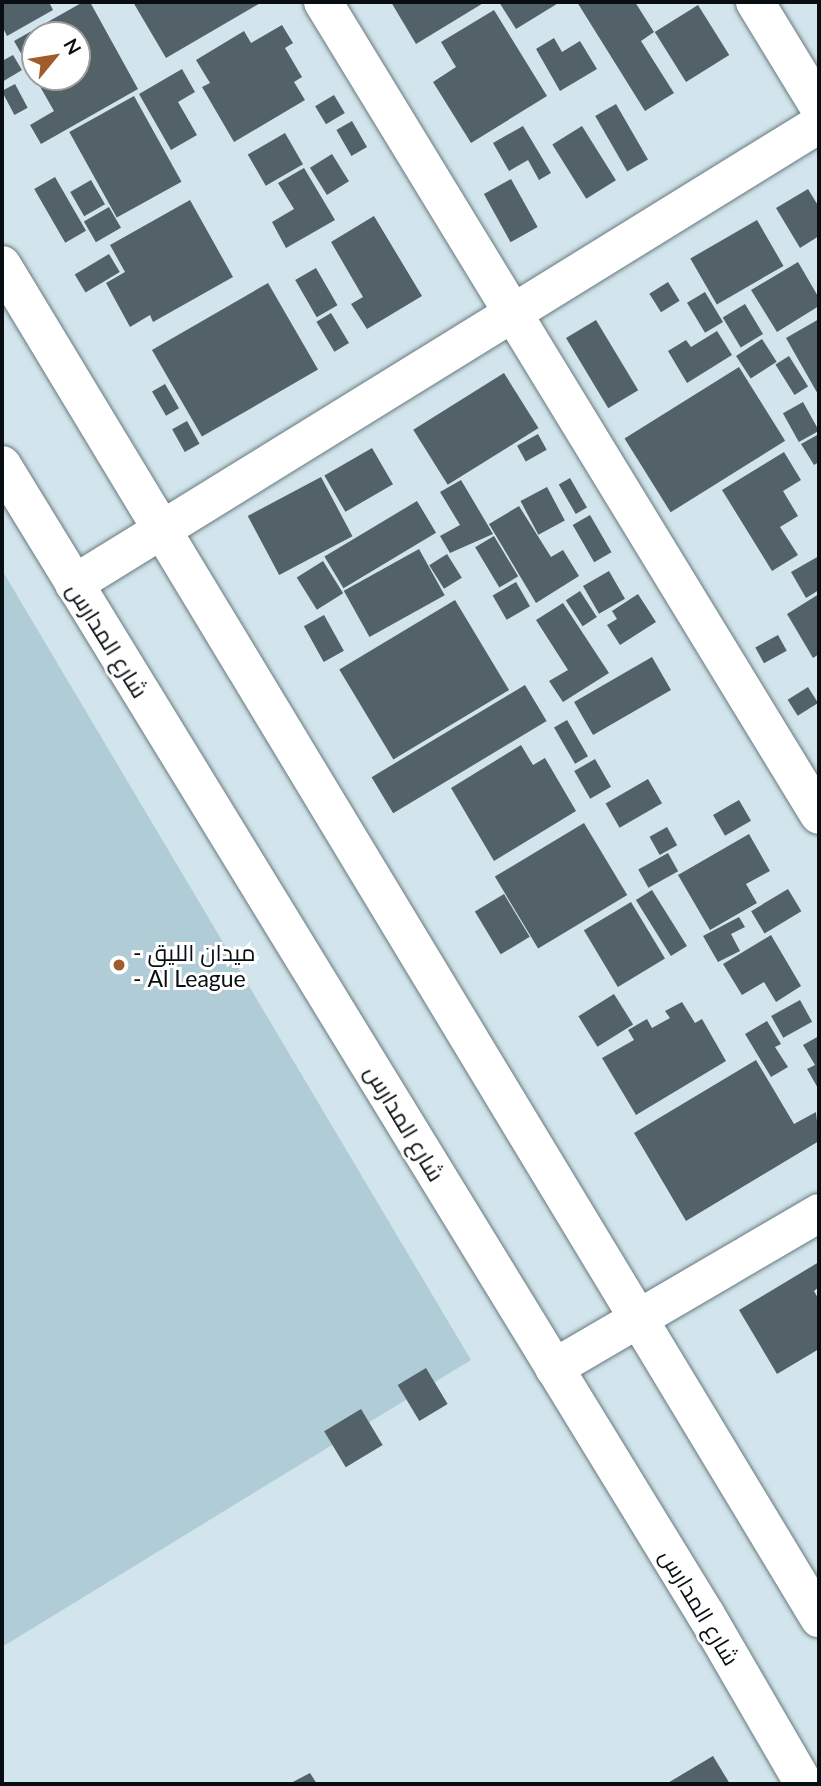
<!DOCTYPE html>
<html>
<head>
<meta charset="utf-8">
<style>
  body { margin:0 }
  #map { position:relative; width:821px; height:1786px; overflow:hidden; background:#d2e5ec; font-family:Lato,Cairo,sans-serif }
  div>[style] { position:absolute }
  .green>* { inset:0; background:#b0ccd6 }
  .building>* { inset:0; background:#526268; transform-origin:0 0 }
  .roads { filter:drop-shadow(0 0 2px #68797f) drop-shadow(0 0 2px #68797f) }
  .minor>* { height:38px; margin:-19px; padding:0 19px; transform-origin:19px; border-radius:19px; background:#fff }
  .dots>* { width:19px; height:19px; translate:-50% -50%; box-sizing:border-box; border:4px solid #fff; border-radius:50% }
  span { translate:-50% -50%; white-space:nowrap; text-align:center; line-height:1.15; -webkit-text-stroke:6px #fff; paint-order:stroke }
  .street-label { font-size:23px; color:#080e11 }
  .poi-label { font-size:23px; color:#080e11 }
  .left { translate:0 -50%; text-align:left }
  .frame { position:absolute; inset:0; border:4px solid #080e11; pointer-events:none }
  .north { position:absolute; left:21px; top:21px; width:70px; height:70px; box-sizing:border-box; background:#fff; border:2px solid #9c9fa0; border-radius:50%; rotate:60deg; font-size:19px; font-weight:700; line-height:28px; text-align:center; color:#080e11 }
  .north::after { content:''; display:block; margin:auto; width:24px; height:32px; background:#a05c2c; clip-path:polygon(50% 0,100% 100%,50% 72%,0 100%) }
</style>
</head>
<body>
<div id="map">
  <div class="green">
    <i style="clip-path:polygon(2px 570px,471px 1360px,2px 1647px)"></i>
  </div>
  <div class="building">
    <i style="clip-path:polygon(2px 2px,49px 2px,53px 10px,7px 36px,2px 26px)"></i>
    <i style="clip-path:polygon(evenodd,83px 2px,90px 2px,138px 89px,41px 144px,30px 125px,54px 111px,14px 41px,83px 2px,35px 35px,77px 35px,77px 77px,35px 77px,35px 35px)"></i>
    <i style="clip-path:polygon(133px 2px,262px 2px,166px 58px)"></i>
    <i style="clip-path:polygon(391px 2px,485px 2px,416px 44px)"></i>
    <i style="clip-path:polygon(499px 2px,560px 2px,516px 29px)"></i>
    <i style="clip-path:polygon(577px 2px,635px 2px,654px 32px,641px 41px,674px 93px,645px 111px)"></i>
    <i style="left:698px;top:5px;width:59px;height:51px;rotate:58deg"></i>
    <i style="clip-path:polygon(494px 10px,547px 96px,471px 143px,433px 82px,456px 67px,441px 42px)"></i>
    <i style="clip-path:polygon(282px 25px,293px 43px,285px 48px,302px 77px,294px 82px,305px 100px,234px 142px,202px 87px,210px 83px,196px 60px,244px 31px,251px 43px)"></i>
    <i style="clip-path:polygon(554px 38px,562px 52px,580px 41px,597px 69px,560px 91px,536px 49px)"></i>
    <i style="clip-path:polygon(13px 55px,22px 70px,2px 82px,2px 61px)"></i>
    <i style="clip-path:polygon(182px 69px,195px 92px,178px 102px,197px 135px,171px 150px,139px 94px)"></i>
    <i style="left:15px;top:84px;width:27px;height:15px;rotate:62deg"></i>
    <i style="left:334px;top:95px;width:21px;height:22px;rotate:59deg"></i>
    <i style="left:134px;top:96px;width:98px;height:74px;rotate:61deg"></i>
    <i style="left:616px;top:104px;width:64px;height:24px;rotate:60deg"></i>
    <i style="left:352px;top:121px;width:30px;height:18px;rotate:60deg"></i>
    <i style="clip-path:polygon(523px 126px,551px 173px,539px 180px,528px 160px,509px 171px,493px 143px)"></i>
    <i style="left:582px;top:126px;width:64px;height:35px;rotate:58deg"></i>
    <i style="left:285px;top:133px;width:36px;height:43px;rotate:60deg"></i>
    <i style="left:332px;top:154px;width:32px;height:26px;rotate:58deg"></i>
    <i style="clip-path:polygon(304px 168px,335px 220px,286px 248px,272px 222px,294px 209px,278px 183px)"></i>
    <i style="left:55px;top:177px;width:62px;height:24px;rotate:60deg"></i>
    <i style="left:511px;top:179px;width:55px;height:31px;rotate:61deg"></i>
    <i style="left:91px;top:180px;width:28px;height:24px;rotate:60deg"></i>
    <i style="clip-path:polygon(808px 189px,819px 207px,819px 236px,800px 248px,776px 208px)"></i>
    <i style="clip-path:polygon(190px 200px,233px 277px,153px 322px,150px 315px,130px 327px,106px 283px,125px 272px,110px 245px)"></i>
    <i style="left:109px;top:207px;width:24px;height:29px;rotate:60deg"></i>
    <i style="clip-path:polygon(374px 216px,422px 296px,367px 329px,351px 304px,363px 297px,331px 242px)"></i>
    <i style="left:757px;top:220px;width:53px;height:77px;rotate:60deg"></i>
    <i style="left:109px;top:254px;width:21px;height:40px;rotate:59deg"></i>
    <i style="clip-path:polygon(798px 262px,819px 298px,819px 306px,777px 332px,751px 290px)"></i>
    <i style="left:316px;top:268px;width:43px;height:24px;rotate:60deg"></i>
    <i style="left:668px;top:282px;width:22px;height:22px;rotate:58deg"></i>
    <i style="left:268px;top:283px;width:100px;height:134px;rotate:60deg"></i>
    <i style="left:705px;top:292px;width:35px;height:21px;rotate:59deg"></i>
    <i style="left:745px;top:304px;width:35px;height:26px;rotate:59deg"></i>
    <i style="left:331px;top:313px;width:35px;height:17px;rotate:59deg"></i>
    <i style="clip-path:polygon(819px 319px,819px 396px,786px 338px)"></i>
    <i style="left:596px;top:320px;width:82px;height:35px;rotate:59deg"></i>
    <i style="clip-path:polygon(717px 331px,732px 355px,687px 383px,668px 351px,686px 340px,691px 347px)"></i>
    <i style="left:762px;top:339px;width:27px;height:31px;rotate:57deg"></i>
    <i style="left:789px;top:356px;width:36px;height:16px;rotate:58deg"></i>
    <i style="left:739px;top:367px;width:87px;height:135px;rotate:58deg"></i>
    <i style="left:504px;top:373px;width:65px;height:107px;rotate:58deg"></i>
    <i style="left:165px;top:384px;width:28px;height:15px;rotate:60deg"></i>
    <i style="left:803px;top:402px;width:33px;height:23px;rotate:61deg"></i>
    <i style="left:187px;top:421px;width:26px;height:17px;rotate:61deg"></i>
    <i style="left:538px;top:434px;width:18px;height:24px;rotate:61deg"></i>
    <i style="clip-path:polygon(819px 434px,819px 462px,814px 465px,801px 444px)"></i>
    <i style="left:372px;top:448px;width:42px;height:55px;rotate:60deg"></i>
    <i style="clip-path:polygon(784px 452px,801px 480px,783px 491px,798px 516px,780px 527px,798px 555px,772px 571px,722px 490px)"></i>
    <i style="left:321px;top:477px;width:67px;height:83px;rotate:62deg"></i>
    <i style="left:570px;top:478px;width:34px;height:13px;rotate:60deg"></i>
    <i style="clip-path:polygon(461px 480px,493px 534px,450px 553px,440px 536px,460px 525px,440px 492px)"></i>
    <i style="left:547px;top:487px;width:38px;height:30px;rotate:62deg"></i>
    <i style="left:417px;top:501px;width:37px;height:108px;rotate:59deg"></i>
    <i style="clip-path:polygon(519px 506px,551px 557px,563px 550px,579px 576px,536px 603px,489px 524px)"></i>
    <i style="left:590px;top:515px;width:43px;height:20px;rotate:60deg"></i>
    <i style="left:494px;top:536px;width:47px;height:22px;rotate:59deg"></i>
    <i style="left:419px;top:549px;width:53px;height:86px;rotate:61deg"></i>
    <i style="left:447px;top:554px;width:28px;height:21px;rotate:58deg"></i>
    <i style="clip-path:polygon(819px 556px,819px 590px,806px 598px,791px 572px)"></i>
    <i style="left:323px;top:561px;width:38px;height:31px;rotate:58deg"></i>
    <i style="left:609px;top:571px;width:32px;height:30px;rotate:60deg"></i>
    <i style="left:516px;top:582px;width:28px;height:27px;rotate:60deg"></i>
    <i style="left:580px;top:591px;width:31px;height:17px;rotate:57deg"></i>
    <i style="clip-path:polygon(638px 594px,656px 622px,620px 645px,607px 625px,617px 619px,612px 611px)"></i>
    <i style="clip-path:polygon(819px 594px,819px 654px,813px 658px,787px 614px)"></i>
    <i style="left:455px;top:600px;width:105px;height:135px;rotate:59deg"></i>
    <i style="clip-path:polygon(563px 603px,609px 673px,563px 702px,549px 681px,568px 670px,536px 620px)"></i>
    <i style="left:324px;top:615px;width:41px;height:23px;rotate:61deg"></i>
    <i style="left:778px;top:635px;width:18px;height:26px;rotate:61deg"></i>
    <i style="left:652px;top:657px;width:38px;height:90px;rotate:60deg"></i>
    <i style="left:525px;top:685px;width:42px;height:179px;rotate:59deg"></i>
    <i style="left:808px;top:687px;width:19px;height:24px;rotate:58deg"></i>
    <i style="left:567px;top:720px;width:42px;height:15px;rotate:60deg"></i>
    <i style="clip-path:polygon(521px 745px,533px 765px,545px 758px,576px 811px,494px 861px,451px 788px)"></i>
    <i style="left:595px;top:759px;width:32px;height:24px;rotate:60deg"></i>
    <i style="left:648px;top:779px;width:28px;height:49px;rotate:60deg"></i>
    <i style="left:739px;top:800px;width:24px;height:30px;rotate:60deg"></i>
    <i style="left:584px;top:823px;width:84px;height:104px;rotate:59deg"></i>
    <i style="left:667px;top:827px;width:21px;height:20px;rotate:61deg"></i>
    <i style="clip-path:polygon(749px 834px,770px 871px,746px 884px,757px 903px,710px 930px,678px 875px)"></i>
    <i style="left:668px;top:853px;width:21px;height:34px;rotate:61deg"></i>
    <i style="left:788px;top:889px;width:26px;height:43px;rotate:59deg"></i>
    <i style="left:652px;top:890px;width:66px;height:19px;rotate:58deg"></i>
    <i style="left:504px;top:894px;width:50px;height:34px;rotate:59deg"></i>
    <i style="left:631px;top:902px;width:66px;height:55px;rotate:59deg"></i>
    <i style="clip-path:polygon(739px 917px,745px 927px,731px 934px,740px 951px,718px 962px,703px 936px)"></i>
    <i style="clip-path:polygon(771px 935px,801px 986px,776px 1002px,764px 982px,742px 995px,723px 964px)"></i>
    <i style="left:614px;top:994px;width:36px;height:42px;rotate:58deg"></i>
    <i style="left:800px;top:1000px;width:25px;height:33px;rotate:61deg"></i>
    <i style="clip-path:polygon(682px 1002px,695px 1023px,702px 1019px,726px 1061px,636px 1115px,602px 1058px,634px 1040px,628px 1030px,647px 1019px,652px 1028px,670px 1018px,665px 1011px)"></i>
    <i style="clip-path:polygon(767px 1021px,781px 1044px,775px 1047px,788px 1067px,771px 1077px,745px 1034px)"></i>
    <i style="clip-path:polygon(819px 1036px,819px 1090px,807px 1069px,815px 1065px,803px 1045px)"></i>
    <i style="clip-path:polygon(756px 1060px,794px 1124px,816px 1112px,819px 1141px,686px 1221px,634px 1133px)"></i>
    <i style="clip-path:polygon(819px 1262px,819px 1287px,814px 1291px,819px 1300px,819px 1349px,777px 1374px,739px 1310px)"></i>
    <i style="left:426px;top:1368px;width:42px;height:33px;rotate:59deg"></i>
    <i style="left:361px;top:1409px;width:42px;height:43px;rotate:59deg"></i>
    <i style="clip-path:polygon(713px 1756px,730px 1784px,666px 1784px)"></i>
    <i style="clip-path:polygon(310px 1773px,317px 1784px,289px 1784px)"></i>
  </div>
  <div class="roads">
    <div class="minor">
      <i style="left:323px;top:2px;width:952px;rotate:58.61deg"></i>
      <i style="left:755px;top:2px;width:123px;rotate:58.6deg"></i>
      <i style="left:2px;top:265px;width:1581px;rotate:58.87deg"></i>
      <i style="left:2px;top:465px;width:1348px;rotate:58.53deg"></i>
      <i style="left:706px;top:1615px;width:195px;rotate:59.9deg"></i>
      <i style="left:74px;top:584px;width:876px;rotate:-31.69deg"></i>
      <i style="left:554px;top:1368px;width:307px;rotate:-30.3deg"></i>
    </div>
  </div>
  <div class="dots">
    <i style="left:119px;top:965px;background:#a05c2c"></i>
  </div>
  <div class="street-label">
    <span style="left:108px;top:640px;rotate:58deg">شارع المدارس</span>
    <span style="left:405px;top:1123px;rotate:59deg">شارع المدارس</span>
    <span style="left:700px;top:1607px;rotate:59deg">شارع المدارس</span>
  </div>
  <div class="poi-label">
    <span class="left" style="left:133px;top:965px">- ميدان الليق<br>- Al League</span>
  </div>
  <div class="frame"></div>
  <div class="north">N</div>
</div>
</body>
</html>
